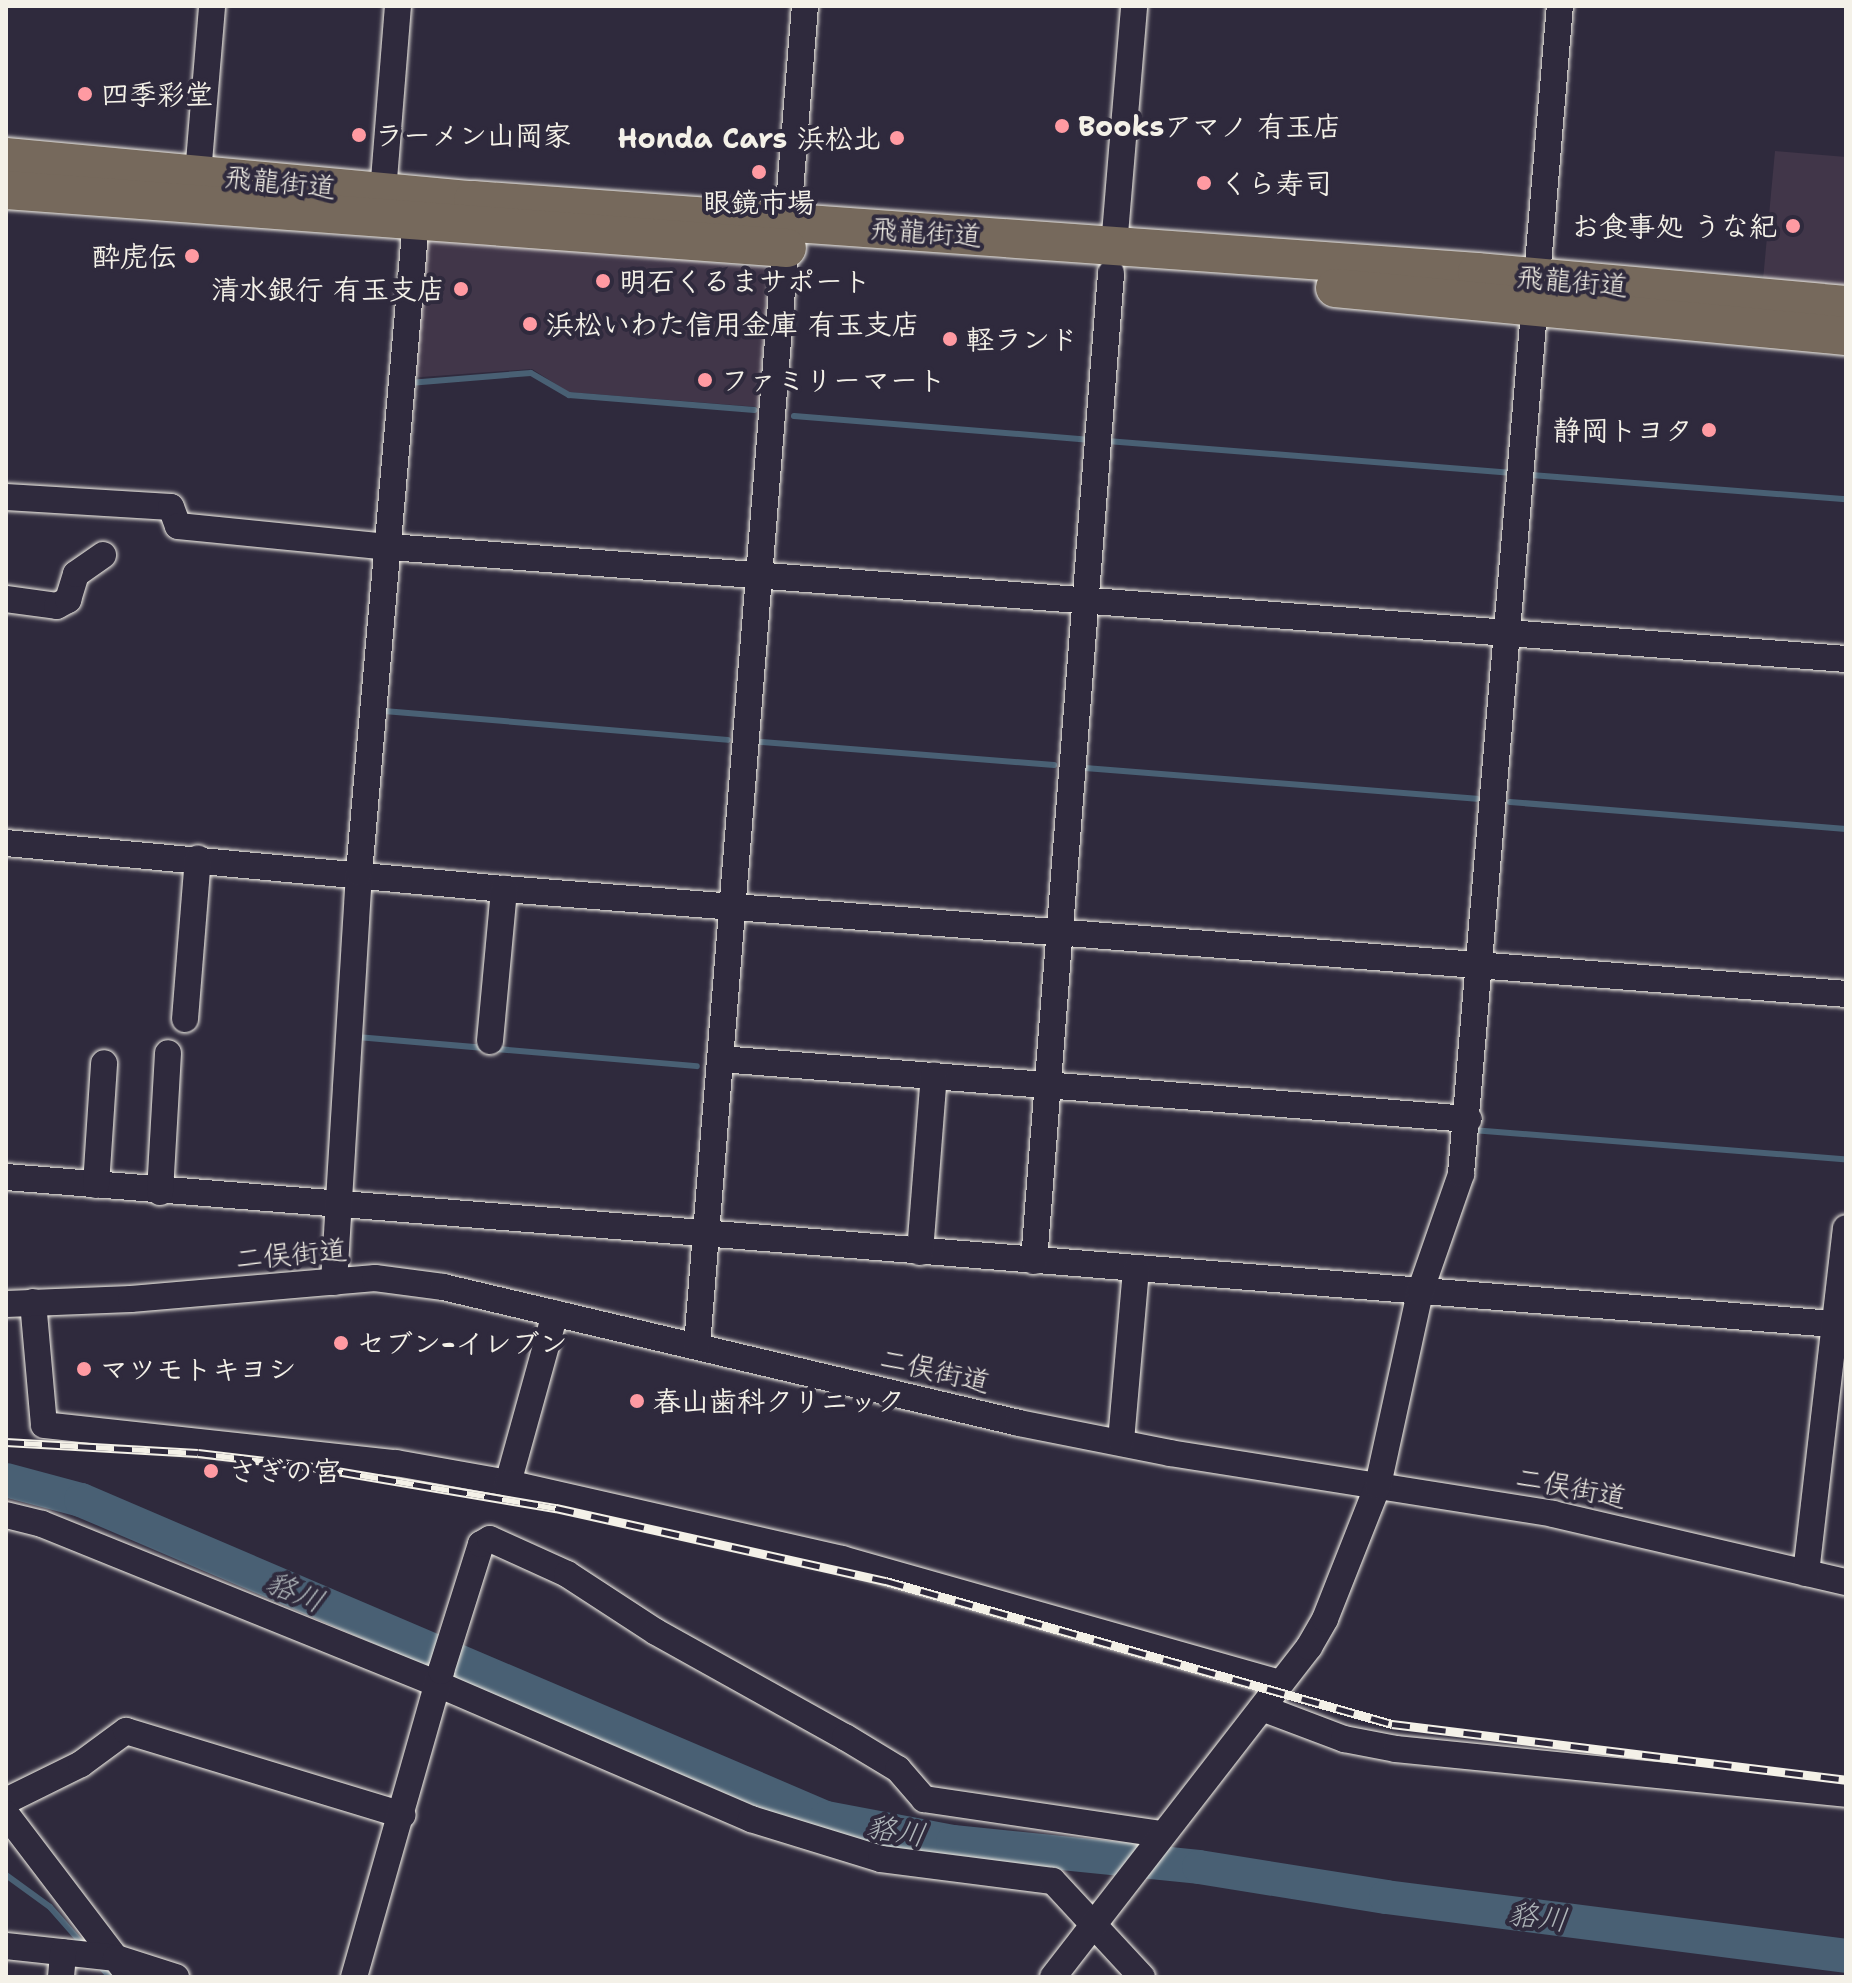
<!DOCTYPE html>
<html>
<head>
<meta charset="utf-8">
<style>
  body { margin:0 }
  #map { position:relative; width:1852px; height:1983px; overflow:hidden; background:#2f2a3d; font-family:"Shantell Sans","Klee One",sans-serif }
  div>[style] { position:absolute }
  .built>* { inset:0; background:#413649 }
  .stream>* { height:6px; margin:-3px; padding:0 3px; transform-origin:3px; border-radius:3px; background:#496074 }
  .river>* { height:34px; margin:-17px; padding:0 17px; transform-origin:17px; border-radius:17px; background:#496074 }
  .roads { filter:drop-shadow(0 0 2px #f4f1e8) drop-shadow(0 0 2px #f4f1e8) }
  .minor>* { height:26px; margin:-13px; padding:0 13px; transform-origin:13px; border-radius:13px; background:#2f2a3d }
  .highway>* { height:38px; margin:-19px; padding:0 19px; transform-origin:19px; border-radius:19px; background:#76695c }
  .rail>* { height:9px; margin-top:-4.5px; transform-origin:0; background:repeating-linear-gradient(90deg,#2f2a3d 0 18px,#f4f1e8 0 36px); box-sizing:border-box; border-block:2px solid #f4f1e8 }
  .dots>* { width:22px; height:22px; translate:-50% -50%; box-sizing:border-box; border:4px solid #2f2a3d; border-radius:50% }
  span { translate:-50% -50%; white-space:nowrap; text-align:center; line-height:1.15; -webkit-text-stroke:8px #2f2a3d; paint-order:stroke }
  .poi-label { font-size:28px; color:#f4f1e8; font-weight:700 }
  .left { translate:0 -50%; text-align:left }
  .right { translate:-100% -50%; text-align:right }
  .street-label { font-size:28px; color:#f4f1e8 }
  .water-label { font-size:30px; color:#b0b7ba; font-style:italic }
  .frame { position:absolute; inset:0; border:8px solid #f4f1e8; pointer-events:none }
</style>
</head>
<body>
<div id="map">
  <div class="built">
    <i style="clip-path:polygon(1775px 151px,1846px 157px,1846px 287px,1763px 280px)"></i>
    <i style="clip-path:polygon(420px 236px,770px 268px,758px 407px,568px 392px,532px 369px,408px 378px)"></i>
  </div>
  <div class="stream">
    <i style="left:409px;top:383px;width:122px;rotate:-4.7deg"></i>
    <i style="left:531px;top:373px;width:44px;rotate:30.1deg"></i>
    <i style="left:569px;top:395px;width:186px;rotate:4.6deg"></i>
    <i style="left:794px;top:416px;width:298px;rotate:4.6deg"></i>
    <i style="left:1107px;top:441px;width:404px;rotate:4.5deg"></i>
    <i style="left:1531px;top:475px;width:316px;rotate:4.4deg"></i>
    <i style="left:384px;top:711px;width:345px;rotate:4.8deg"></i>
    <i style="left:761px;top:742px;width:294px;rotate:4.5deg"></i>
    <i style="left:1085px;top:768px;width:393px;rotate:4.5deg"></i>
    <i style="left:1510px;top:802px;width:337px;rotate:4.6deg"></i>
    <i style="left:357px;top:1037px;width:341px;rotate:4.9deg"></i>
    <i style="left:1472px;top:1130px;width:373px;rotate:4.5deg"></i>
    <i style="left:6px;top:1875px;width:54px;rotate:36deg"></i>
    <i style="left:50px;top:1907px;width:53px;rotate:48.8deg"></i>
    <i style="left:99px;top:1965px;width:16px;rotate:47deg"></i>
  </div>
  <div class="river">
    <i style="left:6px;top:1480px;width:78px;rotate:14.9deg"></i>
    <i style="left:81px;top:1500px;width:810px;rotate:23.12deg"></i>
    <i style="left:826px;top:1818px;width:129px;rotate:10.7deg"></i>
    <i style="left:953px;top:1842px;width:247px;rotate:5.8deg"></i>
    <i style="left:1199px;top:1867px;width:189px;rotate:9.1deg"></i>
    <i style="left:1386px;top:1897px;width:464px;rotate:7.3deg"></i>
  </div>
  <div class="roads">
    <div class="minor">
      <i style="left:198px;top:174px;width:169px;rotate:-85.2deg"></i>
      <i style="left:383px;top:192px;width:187px;rotate:-85.4deg"></i>
      <i style="left:1114px;top:246px;width:241px;rotate:-85.2deg"></i>
      <i style="left:6px;top:497px;width:165px;rotate:3.5deg"></i>
      <i style="left:171px;top:507px;width:20px;rotate:70deg"></i>
      <i style="left:178px;top:526px;width:213px;rotate:5.7deg"></i>
      <i style="left:390px;top:547px;width:1460px;rotate:4.4deg"></i>
      <i style="left:6px;top:599px;width:51px;rotate:7.8deg"></i>
      <i style="left:57px;top:606px;width:13px;rotate:-29deg"></i>
      <i style="left:68px;top:600px;width:27px;rotate:-73deg"></i>
      <i style="left:76px;top:574px;width:33px;rotate:-35deg"></i>
      <i style="left:6px;top:843px;width:500px;rotate:5.28deg"></i>
      <i style="left:504px;top:889px;width:1346px;rotate:4.47deg"></i>
      <i style="left:185px;top:1019px;width:161px;rotate:-85.4deg"></i>
      <i style="left:490px;top:1041px;width:153px;rotate:-84.7deg"></i>
      <i style="left:721px;top:1059px;width:750px;rotate:4.59deg"></i>
      <i style="left:6px;top:1177px;width:1846px;rotate:4.6deg"></i>
      <i style="left:96px;top:1185px;width:122px;rotate:-86.2deg"></i>
      <i style="left:160px;top:1192px;width:139px;rotate:-86.7deg"></i>
      <i style="left:920px;top:1252px;width:177px;rotate:-85.5deg"></i>
      <i style="left:1034px;top:1261px;width:991px;rotate:-85.54deg"></i>
      <i style="left:334px;top:1282px;width:410px;rotate:-86.5deg"></i>
      <i style="left:359px;top:873px;width:653px;rotate:-85deg"></i>
      <i style="left:33px;top:1302px;width:123px;rotate:84.9deg"></i>
      <i style="left:44px;top:1425px;width:354px;rotate:6.2deg"></i>
      <i style="left:396px;top:1463px;width:114px;rotate:10.1deg"></i>
      <i style="left:508px;top:1483px;width:176px;rotate:-74.5deg"></i>
      <i style="left:6px;top:1304px;width:125px;rotate:-2.3deg"></i>
      <i style="left:131px;top:1299px;width:245px;rotate:-4.9deg"></i>
      <i style="left:375px;top:1278px;width:69px;rotate:7.5deg"></i>
      <i style="left:443px;top:1287px;width:592px;rotate:13.28deg"></i>
      <i style="left:1019px;top:1423px;width:154px;rotate:11.2deg"></i>
      <i style="left:1170px;top:1453px;width:388px;rotate:9deg"></i>
      <i style="left:1553px;top:1514px;width:301px;rotate:13.1deg"></i>
      <i style="left:697px;top:1345px;width:1343px;rotate:-85.39deg"></i>
      <i style="left:1121px;top:1441px;width:172px;rotate:-85deg"></i>
      <i style="left:508px;top:1483px;width:343px;rotate:12.8deg"></i>
      <i style="left:842px;top:1559px;width:454px;rotate:15.8deg"></i>
      <i style="left:6px;top:1515px;width:37px;rotate:14deg"></i>
      <i style="left:42px;top:1524px;width:429px;rotate:22deg"></i>
      <i style="left:440px;top:1685px;width:339px;rotate:23.3deg"></i>
      <i style="left:751px;top:1819px;width:136px;rotate:17.1deg"></i>
      <i style="left:881px;top:1859px;width:173px;rotate:7.3deg"></i>
      <i style="left:1053px;top:1881px;width:131px;rotate:47.2deg"></i>
      <i style="left:1806px;top:1573px;width:347px;rotate:-83.4deg"></i>
      <i style="left:1262px;top:1708px;width:88px;rotate:20.7deg"></i>
      <i style="left:1344px;top:1739px;width:53px;rotate:10.9deg"></i>
      <i style="left:1396px;top:1749px;width:452px;rotate:5.7deg"></i>
      <i style="left:6px;top:1801px;width:84px;rotate:-26.3deg"></i>
      <i style="left:81px;top:1764px;width:56px;rotate:-36.3deg"></i>
      <i style="left:126px;top:1731px;width:289px;rotate:16.9deg"></i>
      <i style="left:6px;top:1814px;width:205px;rotate:52.7deg"></i>
      <i style="left:6px;top:1946px;width:111px;rotate:6.2deg"></i>
      <i style="left:116px;top:1958px;width:63px;rotate:17.6deg"></i>
      <i style="left:61px;top:1977px;width:25px;rotate:-85deg"></i>
      <i style="left:354px;top:1977px;width:318px;rotate:-74.1deg"></i>
      <i style="left:441px;top:1671px;width:133px;rotate:-72.5deg"></i>
      <i style="left:481px;top:1544px;width:10px;rotate:-29deg"></i>
      <i style="left:490px;top:1539px;width:85px;rotate:24.4deg"></i>
      <i style="left:567px;top:1574px;width:106px;rotate:33.1deg"></i>
      <i style="left:656px;top:1632px;width:216px;rotate:29.1deg"></i>
      <i style="left:845px;top:1737px;width:62px;rotate:31.1deg"></i>
      <i style="left:898px;top:1769px;width:40px;rotate:49deg"></i>
      <i style="left:924px;top:1799px;width:241px;rotate:8.4deg"></i>
      <i style="left:1053px;top:1977px;width:418px;rotate:-52.2deg"></i>
      <i style="left:1309px;top:1647px;width:32px;rotate:-60deg"></i>
      <i style="left:1325px;top:1619px;width:144px;rotate:-68.4deg"></i>
      <i style="left:1378px;top:1485px;width:198px;rotate:-77.7deg"></i>
      <i style="left:1420px;top:1292px;width:125px;rotate:-70.8deg"></i>
      <i style="left:1461px;top:1174px;width:1172px;rotate:-85.16deg"></i>
    </div>
    <div class="highway">
      <i style="left:6px;top:157px;width:469px;rotate:5.3deg"></i>
      <i style="left:473px;top:200px;width:1007px;rotate:4.1deg"></i>
      <i style="left:1477px;top:272px;width:370px;rotate:5.1deg"></i>
      <i style="left:6px;top:190px;width:783px;rotate:4.25deg"></i>
      <i style="left:1335px;top:288px;width:513px;rotate:5.37deg"></i>
    </div>
  </div>
  <div class="rail">
    <i style="left:6px;top:1442px;width:192px;rotate:3.3deg"></i>
    <i style="left:198px;top:1453px;width:110px;rotate:6.8deg"></i>
    <i style="left:307px;top:1466px;width:253px;rotate:9.6deg"></i>
    <i style="left:556px;top:1508px;width:338px;rotate:12.5deg"></i>
    <i style="left:886px;top:1581px;width:526px;rotate:15.78deg"></i>
    <i style="left:1392px;top:1724px;width:457px;rotate:7deg"></i>
  </div>
  <div class="dots">
    <i style="left:85px;top:94px;background:#ff9aa2"></i>
    <i style="left:1062px;top:126px;background:#ff9aa2"></i>
    <i style="left:359px;top:135px;background:#ff9aa2"></i>
    <i style="left:897px;top:138px;background:#ff9aa2"></i>
    <i style="left:759px;top:172px;background:#ff9aa2"></i>
    <i style="left:1204px;top:183px;background:#ff9aa2"></i>
    <i style="left:1793px;top:226px;background:#ff9aa2"></i>
    <i style="left:192px;top:256px;background:#ff9aa2"></i>
    <i style="left:603px;top:281px;background:#ff9aa2"></i>
    <i style="left:461px;top:289px;background:#ff9aa2"></i>
    <i style="left:530px;top:324px;background:#ff9aa2"></i>
    <i style="left:950px;top:339px;background:#ff9aa2"></i>
    <i style="left:705px;top:380px;background:#ff9aa2"></i>
    <i style="left:1709px;top:430px;background:#ff9aa2"></i>
    <i style="left:341px;top:1343px;background:#ff9aa2"></i>
    <i style="left:84px;top:1369px;background:#ff9aa2"></i>
    <i style="left:637px;top:1401px;background:#ff9aa2"></i>
    <i style="left:211px;top:1471px;background:#ff9aa2"></i>
  </div>
  <div class="poi-label">
    <span class="left" style="left:101px;top:94px">四季彩堂</span>
    <span class="left" style="left:1078px;top:126px">Booksアマノ 有玉店</span>
    <span class="left" style="left:375px;top:135px">ラーメン山岡家</span>
    <span class="right" style="left:881px;top:138px">Honda Cars 浜松北</span>
    <span class="left" style="left:1220px;top:183px">くら寿司</span>
    <span style="left:759px;top:202px">眼鏡市場</span>
    <span class="right" style="left:1777px;top:226px">お食事処 うな紀</span>
    <span class="right" style="left:176px;top:256px">酔虎伝</span>
    <span class="left" style="left:619px;top:281px">明石くるまサポート</span>
    <span class="right" style="left:445px;top:289px">清水銀行 有玉支店</span>
    <span class="left" style="left:546px;top:324px">浜松いわた信用金庫 有玉支店</span>
    <span class="left" style="left:966px;top:339px">軽ランド</span>
    <span class="left" style="left:721px;top:380px">ファミリーマート</span>
    <span class="right" style="left:1693px;top:430px">静岡トヨタ</span>
    <span class="left" style="left:357px;top:1343px">セブン-イレブン</span>
    <span class="left" style="left:100px;top:1369px">マツモトキヨシ</span>
    <span class="left" style="left:653px;top:1401px">春山歯科クリニック</span>
    <span class="left" style="left:229px;top:1471px">さぎの宮</span>
  </div>
  <div class="street-label">
    <span style="left:280px;top:182px;rotate:6deg">飛龍街道</span>
    <span style="left:926px;top:232px;rotate:4deg">飛龍街道</span>
    <span style="left:1572px;top:281px;rotate:5deg">飛龍街道</span>
    <span style="left:291px;top:1254px;rotate:-5deg">二俣街道</span>
    <span style="left:935px;top:1370px;rotate:13deg">二俣街道</span>
    <span style="left:1571px;top:1487px;rotate:11deg">二俣街道</span>
  </div>
  <div class="water-label">
    <span style="left:295px;top:1592px;rotate:23deg">貉川</span>
    <span style="left:896px;top:1831px;rotate:10deg">貉川</span>
    <span style="left:1538px;top:1917px;rotate:7deg">貉川</span>
  </div>
  <div class="frame"></div>
</div>
</body>
</html>
